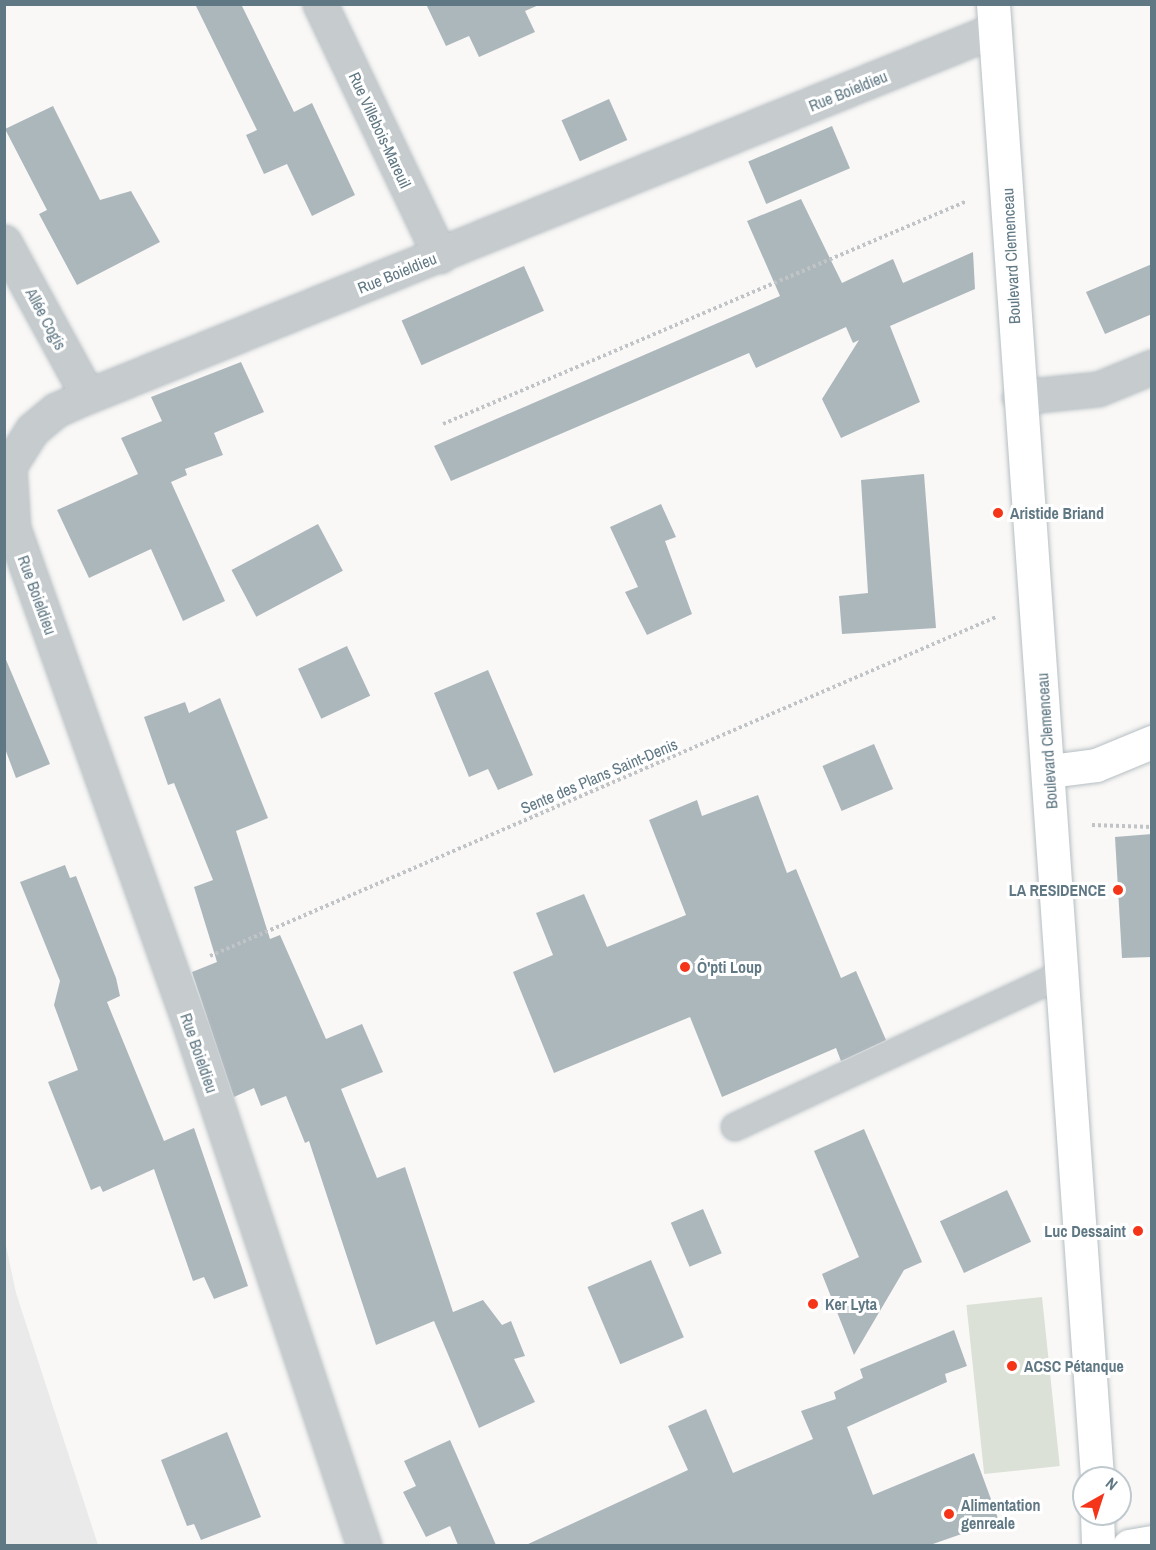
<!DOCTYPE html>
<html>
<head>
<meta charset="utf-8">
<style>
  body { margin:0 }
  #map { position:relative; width:1156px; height:1550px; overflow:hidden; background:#f9f8f6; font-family:"Archivo Narrow",sans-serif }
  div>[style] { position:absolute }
  .built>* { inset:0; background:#e9eae9 }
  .green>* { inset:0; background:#dbe1d6; transform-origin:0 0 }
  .building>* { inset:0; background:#acb7bc; transform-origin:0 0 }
  .path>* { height:4px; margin-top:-2px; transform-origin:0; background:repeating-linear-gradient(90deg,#c1c4c6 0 3px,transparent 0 6px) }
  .roads { filter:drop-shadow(0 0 2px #b7bfc3) drop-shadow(0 0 2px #b7bfc3) }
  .lane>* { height:26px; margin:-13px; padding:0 13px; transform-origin:13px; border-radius:13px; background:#c6cbce }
  .street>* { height:33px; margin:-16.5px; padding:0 16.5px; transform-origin:16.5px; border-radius:16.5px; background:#c6cbce }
  .secondary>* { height:33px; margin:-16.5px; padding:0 16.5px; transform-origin:16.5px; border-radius:16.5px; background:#fff }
  .primary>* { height:33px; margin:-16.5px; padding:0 16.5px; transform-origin:16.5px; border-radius:16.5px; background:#fff }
  .dots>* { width:16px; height:16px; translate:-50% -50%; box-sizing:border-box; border:3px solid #fff; border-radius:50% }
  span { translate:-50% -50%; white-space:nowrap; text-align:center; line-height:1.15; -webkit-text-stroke:6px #fff; paint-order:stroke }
  .street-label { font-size:16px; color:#607884 }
  .poi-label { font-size:16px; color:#607884; font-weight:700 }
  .left { translate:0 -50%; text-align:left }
  .right { translate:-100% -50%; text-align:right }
  .frame { position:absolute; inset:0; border:6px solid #607884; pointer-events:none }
  .north { position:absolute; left:1072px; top:1466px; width:60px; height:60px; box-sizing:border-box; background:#fff; border:2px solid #bfc9ce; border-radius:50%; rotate:39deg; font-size:16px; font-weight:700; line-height:24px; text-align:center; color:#607884 }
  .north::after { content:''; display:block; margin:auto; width:21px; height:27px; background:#f53519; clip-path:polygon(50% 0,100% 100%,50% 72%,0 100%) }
</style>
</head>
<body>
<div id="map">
  <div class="built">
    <i style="clip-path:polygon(5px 1241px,16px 1293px,98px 1545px,5px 1545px)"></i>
  </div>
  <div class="green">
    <i style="left:1042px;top:1297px;width:170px;height:76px;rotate:84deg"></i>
  </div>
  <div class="building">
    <i style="clip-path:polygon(195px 4px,241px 4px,294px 112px,312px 103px,355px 195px,312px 216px,287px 164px,264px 174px,246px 135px,257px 130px)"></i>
    <i style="clip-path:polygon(426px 4px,541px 4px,525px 11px,535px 32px,479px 57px,469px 36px,446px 46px)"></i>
    <i style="left:609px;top:99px;width:45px;height:52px;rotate:66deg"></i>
    <i style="clip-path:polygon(53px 106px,100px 200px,131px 191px,160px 242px,77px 285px,39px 214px,47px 210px,5px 129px)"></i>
    <i style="left:832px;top:126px;width:46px;height:91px;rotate:67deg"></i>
    <i style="clip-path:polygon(801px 199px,842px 283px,893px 259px,903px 283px,973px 252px,975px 289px,890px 326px,920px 402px,841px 438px,822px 399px,859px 340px,853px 343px,846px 327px,756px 368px,749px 353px,451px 481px,434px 446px,780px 296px,747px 221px)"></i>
    <i style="clip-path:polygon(1152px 264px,1152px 314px,1105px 334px,1086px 292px)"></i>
    <i style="left:524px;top:266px;width:49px;height:134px;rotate:66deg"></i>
    <i style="clip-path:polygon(241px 362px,264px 412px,214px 433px,223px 455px,185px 469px,187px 475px,171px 482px,225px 601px,183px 621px,151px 549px,89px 578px,57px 510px,138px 474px,121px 438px,162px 421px,151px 397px)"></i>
    <i style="clip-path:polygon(924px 474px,936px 628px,842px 634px,839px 596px,868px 593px,861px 480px)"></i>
    <i style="clip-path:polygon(661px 504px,676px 537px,665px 541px,692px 614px,647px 635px,625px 592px,638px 587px,610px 527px)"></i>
    <i style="left:318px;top:524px;width:53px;height:98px;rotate:62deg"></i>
    <i style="left:347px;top:646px;width:55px;height:54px;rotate:65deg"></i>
    <i style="clip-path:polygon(4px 655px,50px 764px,16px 778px,4px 746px)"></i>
    <i style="clip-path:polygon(488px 670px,533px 775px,498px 790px,488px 769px,469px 777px,434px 693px)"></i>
    <i style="clip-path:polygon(220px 698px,268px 818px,236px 831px,270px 939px,280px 935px,326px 1039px,362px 1024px,383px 1072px,341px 1089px,377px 1178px,405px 1167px,453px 1312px,483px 1300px,502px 1325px,511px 1321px,525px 1356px,514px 1359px,535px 1402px,479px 1428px,434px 1321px,376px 1345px,309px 1141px,305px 1143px,286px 1096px,261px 1106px,254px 1088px,234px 1097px,192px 972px,217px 962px,194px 887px,213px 880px,174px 783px,168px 785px,144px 717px,185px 702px,189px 713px)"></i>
    <i style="left:874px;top:744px;width:49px;height:56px;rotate:67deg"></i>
    <i style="clip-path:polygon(758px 795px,787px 873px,796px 869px,841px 978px,856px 971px,886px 1040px,841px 1061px,836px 1048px,722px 1097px,690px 1017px,554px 1073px,513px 972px,553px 955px,536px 913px,584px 894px,607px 947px,686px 915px,649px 820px,697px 800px,702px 816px)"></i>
    <i style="clip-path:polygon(1152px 834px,1152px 957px,1122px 958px,1115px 837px)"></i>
    <i style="clip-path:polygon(65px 865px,70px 878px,76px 876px,116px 978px,120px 996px,107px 1002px,164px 1141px,194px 1128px,240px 1262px,248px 1286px,214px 1299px,204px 1277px,193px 1281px,154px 1169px,103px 1192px,100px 1186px,91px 1190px,48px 1082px,78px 1070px,54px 1005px,60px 981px,20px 882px)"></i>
    <i style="clip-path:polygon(864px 1129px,922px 1262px,904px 1270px,854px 1355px,822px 1274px,859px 1257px,814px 1151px)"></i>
    <i style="left:1007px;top:1190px;width:57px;height:74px;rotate:65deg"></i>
    <i style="left:703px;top:1209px;width:48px;height:35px;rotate:67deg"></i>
    <i style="left:651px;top:1260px;width:84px;height:69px;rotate:67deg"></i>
    <i style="clip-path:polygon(954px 1330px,967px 1366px,945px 1374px,947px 1382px,847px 1427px,873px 1495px,974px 1453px,999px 1521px,930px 1545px,526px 1545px,688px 1470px,668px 1426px,706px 1409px,733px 1473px,813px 1439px,801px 1411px,836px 1399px,834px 1392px,863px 1378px,860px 1369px)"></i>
    <i style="clip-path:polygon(227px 1432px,261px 1517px,201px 1540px,194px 1524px,187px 1526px,161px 1460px)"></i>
    <i style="clip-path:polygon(450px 1440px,496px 1545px,458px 1545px,450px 1526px,426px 1537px,403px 1492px,416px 1486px,404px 1461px)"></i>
  </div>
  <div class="path">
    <i style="left:443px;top:424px;width:569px;rotate:-23.05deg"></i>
    <i style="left:1092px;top:825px;width:60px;rotate:1.9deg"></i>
    <i style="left:210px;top:956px;width:856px;rotate:-23.33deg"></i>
  </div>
  <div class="roads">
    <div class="lane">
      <i style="left:735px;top:1127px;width:362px;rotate:-25deg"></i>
    </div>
    <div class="street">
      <i style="left:320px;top:4px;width:279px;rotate:64.5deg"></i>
      <i style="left:4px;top:242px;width:175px;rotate:61.4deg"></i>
      <i style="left:1019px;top:397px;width:79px;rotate:-5.8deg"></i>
      <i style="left:1098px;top:389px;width:58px;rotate:-22.2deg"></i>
      <i style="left:364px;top:1546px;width:544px;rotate:-108.43deg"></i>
      <i style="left:192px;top:1030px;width:533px;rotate:-109.62deg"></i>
      <i style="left:13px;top:528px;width:62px;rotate:-93.7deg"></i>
      <i style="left:9px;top:466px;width:43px;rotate:-57.4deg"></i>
      <i style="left:32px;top:430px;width:31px;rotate:-40deg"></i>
      <i style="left:56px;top:410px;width:35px;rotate:-24deg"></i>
      <i style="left:88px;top:396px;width:978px;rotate:-21.98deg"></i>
    </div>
    <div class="secondary">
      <i style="left:1050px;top:771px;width:46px;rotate:-7.4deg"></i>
      <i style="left:1096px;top:765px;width:61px;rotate:-22.3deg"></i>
      <i style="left:1129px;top:1546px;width:23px;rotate:-10deg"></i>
    </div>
    <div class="primary">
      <i style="left:993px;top:4px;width:1478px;rotate:85.96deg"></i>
      <i style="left:1097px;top:1514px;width:32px;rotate:88deg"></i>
    </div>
  </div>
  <div class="dots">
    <i style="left:998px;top:513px;background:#f53519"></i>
    <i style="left:1118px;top:890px;background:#f53519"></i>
    <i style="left:685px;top:967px;background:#f53519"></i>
    <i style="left:1138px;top:1231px;background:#f53519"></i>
    <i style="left:813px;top:1304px;background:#f53519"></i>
    <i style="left:1012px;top:1366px;background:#f53519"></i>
    <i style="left:949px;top:1514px;background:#f53519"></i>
  </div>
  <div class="street-label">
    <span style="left:848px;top:91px;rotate:-22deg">Rue Boieldieu</span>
    <span style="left:380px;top:130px;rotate:65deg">Rue Villebois-Mareuil</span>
    <span style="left:1011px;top:256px;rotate:-93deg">Boulevard Clemenceau</span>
    <span style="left:397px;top:273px;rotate:-22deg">Rue Boieldieu</span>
    <span style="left:46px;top:319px;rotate:62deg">Allée Cogis</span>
    <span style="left:37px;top:595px;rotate:70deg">Rue Boieldieu</span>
    <span style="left:1047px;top:741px;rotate:-94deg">Boulevard Clemenceau</span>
    <span style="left:599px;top:776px;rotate:-23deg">Sente des Plans Saint-Denis</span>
    <span style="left:199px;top:1053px;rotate:71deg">Rue Boieldieu</span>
  </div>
  <div class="poi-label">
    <span class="left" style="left:1010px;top:513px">Aristide Briand</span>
    <span class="right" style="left:1106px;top:890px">LA RESIDENCE</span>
    <span class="left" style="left:697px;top:967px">Ô'pti Loup</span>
    <span class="right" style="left:1126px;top:1231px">Luc Dessaint</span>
    <span class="left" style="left:825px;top:1304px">Ker Lyta</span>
    <span class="left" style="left:1024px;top:1366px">ACSC Pétanque</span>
    <span class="left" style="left:961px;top:1514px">Alimentation<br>genreale</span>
  </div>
  <div class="frame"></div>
  <div class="north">N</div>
</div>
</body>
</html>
